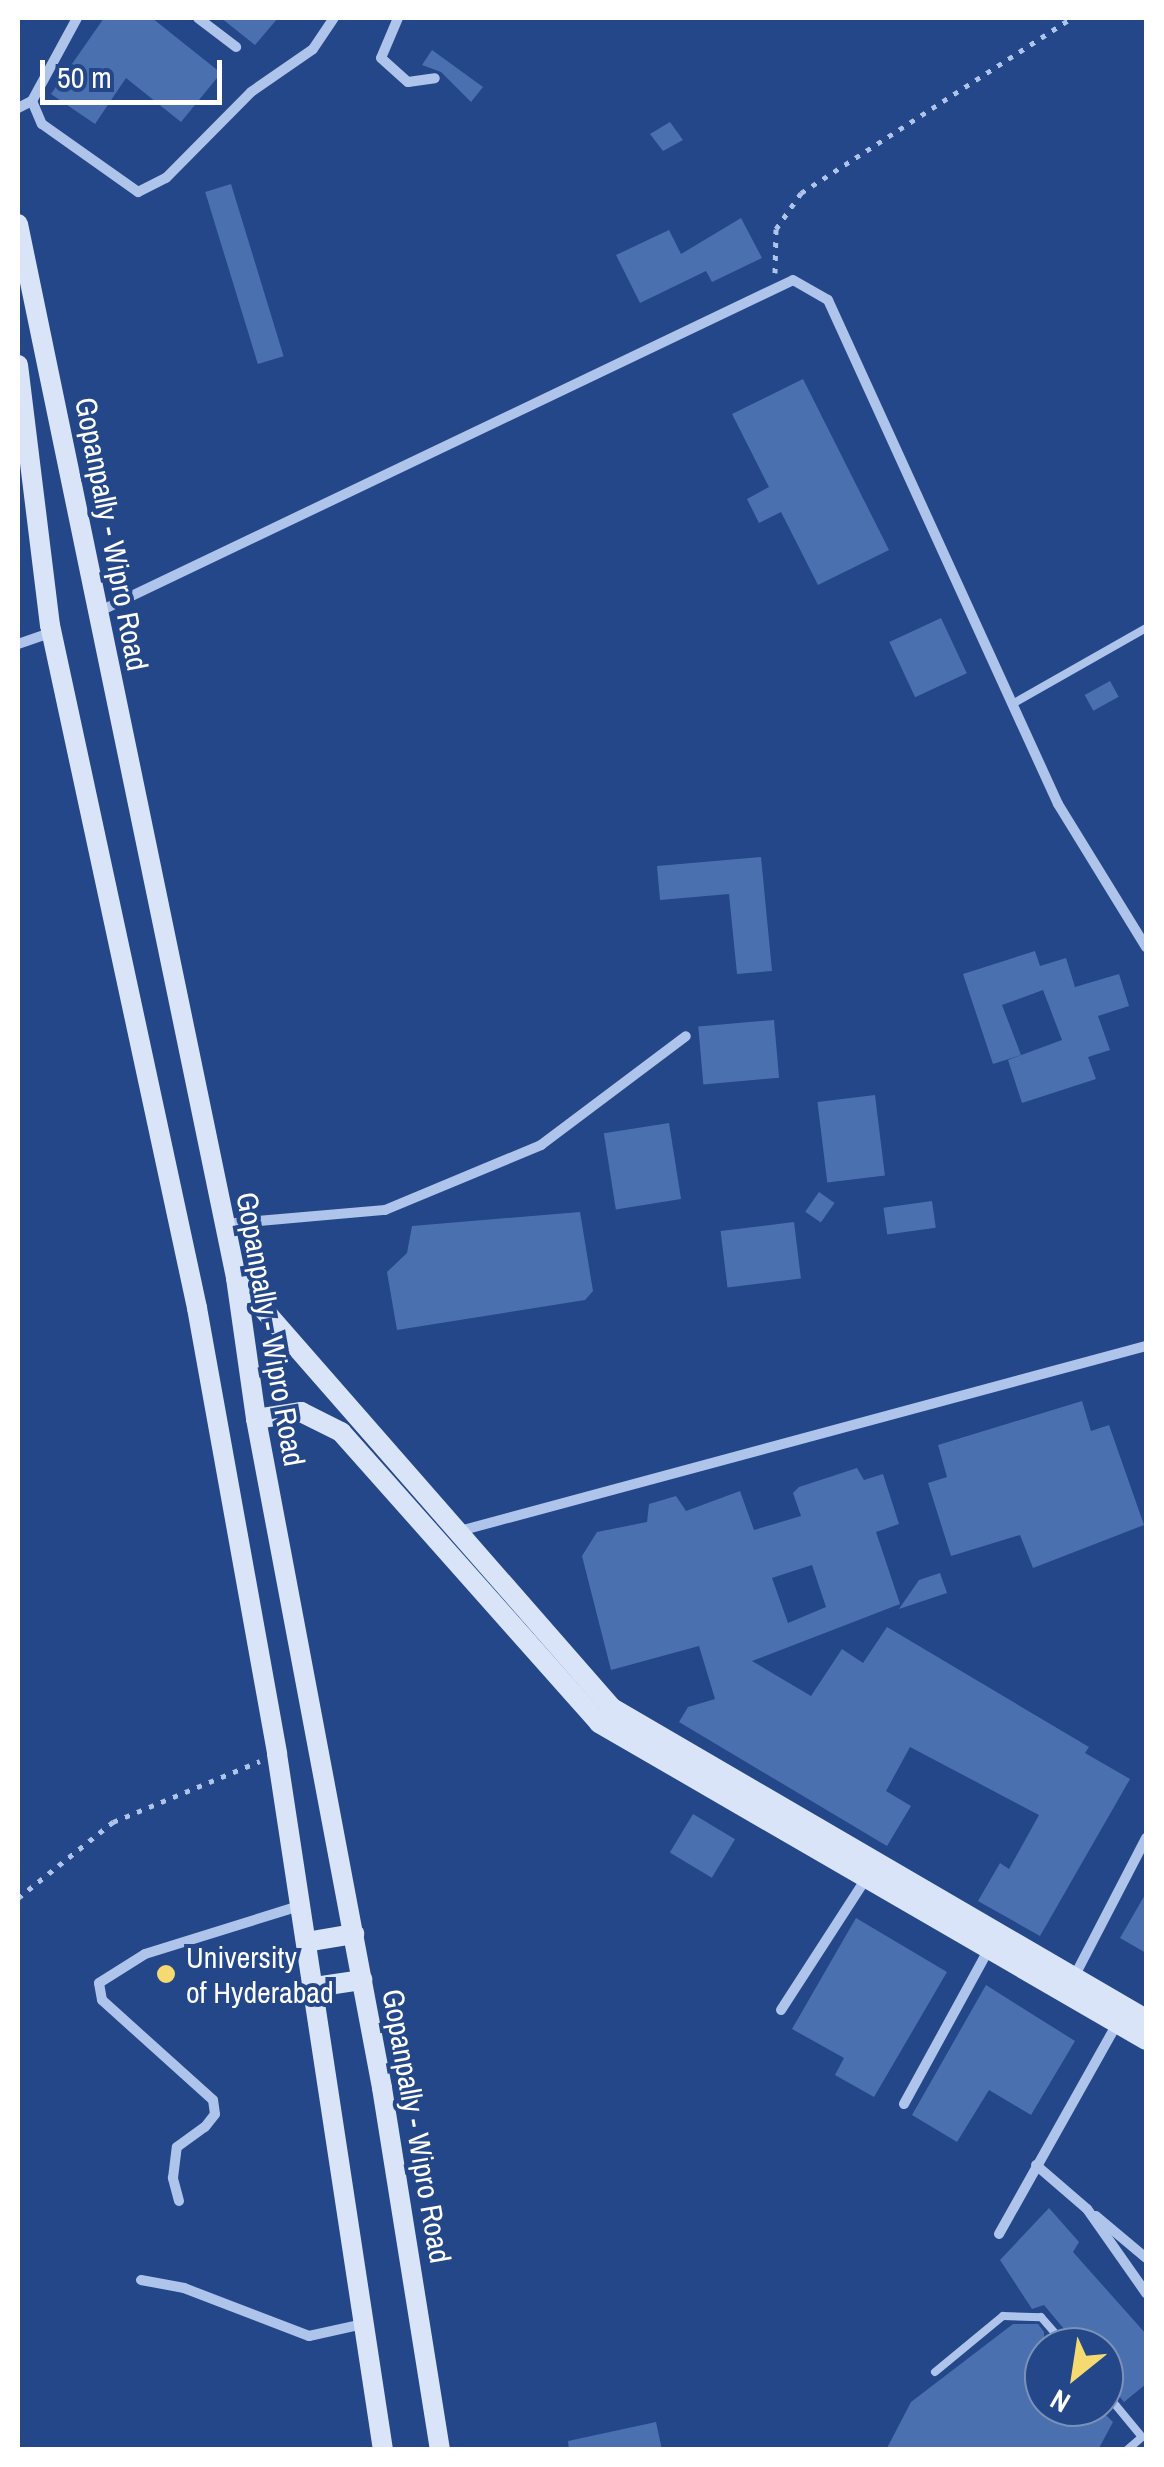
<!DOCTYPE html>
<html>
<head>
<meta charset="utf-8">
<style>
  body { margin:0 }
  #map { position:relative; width:1164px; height:2467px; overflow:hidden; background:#234788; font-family:"Archivo Narrow",sans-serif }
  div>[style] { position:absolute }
  .building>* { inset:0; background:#4b70b0; transform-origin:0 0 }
  .path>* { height:5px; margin-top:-2.5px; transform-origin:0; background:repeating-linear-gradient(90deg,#aec4ea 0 5px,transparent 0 13px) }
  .lane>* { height:8px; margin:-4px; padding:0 4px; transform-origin:4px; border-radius:4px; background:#aec4ea }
  .street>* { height:10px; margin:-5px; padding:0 5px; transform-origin:5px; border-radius:5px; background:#aec4ea }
  .secondary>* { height:20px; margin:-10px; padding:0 10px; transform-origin:10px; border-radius:10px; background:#d9e4f8 }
  .dots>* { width:28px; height:28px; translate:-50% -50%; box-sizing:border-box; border:5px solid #234788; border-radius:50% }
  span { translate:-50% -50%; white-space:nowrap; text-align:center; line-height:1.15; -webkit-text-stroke:8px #234788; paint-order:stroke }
  .street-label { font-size:30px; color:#fff }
  .poi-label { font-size:30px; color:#fff }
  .left { translate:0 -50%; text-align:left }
  .frame { position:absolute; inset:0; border:20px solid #fff; pointer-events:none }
  .north { position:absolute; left:1024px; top:2327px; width:100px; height:100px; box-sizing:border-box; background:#234788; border:2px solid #7b91b8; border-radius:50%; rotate:210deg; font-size:28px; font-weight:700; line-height:40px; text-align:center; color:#fff }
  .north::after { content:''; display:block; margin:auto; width:35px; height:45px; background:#f5d971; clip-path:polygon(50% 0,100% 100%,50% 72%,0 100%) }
  .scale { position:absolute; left:40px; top:60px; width:182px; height:45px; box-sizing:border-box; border:5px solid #fff; border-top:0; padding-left:12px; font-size:30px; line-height:35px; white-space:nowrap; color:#fff; -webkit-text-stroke:8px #234788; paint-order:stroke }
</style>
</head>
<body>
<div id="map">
  <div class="building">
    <i style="clip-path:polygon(104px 18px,152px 18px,221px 73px,181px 122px,126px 78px,95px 124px,51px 94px)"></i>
    <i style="clip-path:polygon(221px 18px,278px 18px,255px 45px)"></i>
    <i style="clip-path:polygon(432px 50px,483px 87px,471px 102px,441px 72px,422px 65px)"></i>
    <i style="clip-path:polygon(670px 122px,683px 140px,663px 151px,650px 134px)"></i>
    <i style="left:231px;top:184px;width:180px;height:27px;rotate:73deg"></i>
    <i style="clip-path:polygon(741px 218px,762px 258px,712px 282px,706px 271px,640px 303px,616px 255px,669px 230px,681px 254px)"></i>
    <i style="clip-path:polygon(803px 379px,889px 550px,818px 585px,781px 512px,759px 523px,747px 499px,769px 487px,732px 414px)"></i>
    <i style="left:941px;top:618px;width:61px;height:57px;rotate:65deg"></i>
    <i style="left:1110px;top:681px;width:18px;height:29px;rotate:61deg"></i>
    <i style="clip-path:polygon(761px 857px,772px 971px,737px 974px,729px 894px,660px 900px,657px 866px)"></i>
    <i style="clip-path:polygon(1035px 951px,1040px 966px,1066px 958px,1075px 987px,1119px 974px,1129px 1006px,1098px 1016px,1110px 1050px,1088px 1057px,1096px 1079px,1022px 1103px,1008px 1060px,1062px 1040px,1043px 990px,1002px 1005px,1021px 1055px,993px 1064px,963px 974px)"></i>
    <i style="left:774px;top:1020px;width:58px;height:76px;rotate:85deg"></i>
    <i style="left:875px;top:1095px;width:81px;height:58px;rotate:83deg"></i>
    <i style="left:669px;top:1123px;width:77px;height:66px;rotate:81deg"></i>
    <i style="left:819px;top:1192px;width:19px;height:24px;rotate:35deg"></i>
    <i style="left:932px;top:1201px;width:27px;height:49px;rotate:82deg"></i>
    <i style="clip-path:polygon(580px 1212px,593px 1291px,585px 1300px,397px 1330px,387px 1272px,407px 1253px,412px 1226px)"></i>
    <i style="left:794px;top:1222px;width:57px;height:74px;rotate:83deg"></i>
    <i style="clip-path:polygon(1082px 1401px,1091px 1431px,1109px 1425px,1144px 1525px,1033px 1568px,1020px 1535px,951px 1556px,928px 1483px,947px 1477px,938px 1445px)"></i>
    <i style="clip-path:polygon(evenodd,857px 1468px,864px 1480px,883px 1474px,899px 1524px,876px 1532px,900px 1604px,752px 1661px,811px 1696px,842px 1649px,863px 1663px,887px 1627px,1089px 1747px,1085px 1753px,1130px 1779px,1040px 1936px,978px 1901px,1000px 1863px,1009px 1869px,1039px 1815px,910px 1747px,886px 1791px,911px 1806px,887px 1846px,679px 1722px,688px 1707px,715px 1699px,699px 1646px,611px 1670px,582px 1556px,597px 1532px,647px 1522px,649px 1504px,676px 1496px,686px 1511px,740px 1491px,754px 1530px,801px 1516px,793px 1493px,799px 1487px,857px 1468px,812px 1565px,826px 1607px,788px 1623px,772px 1578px,812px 1565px)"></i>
    <i style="clip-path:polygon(940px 1573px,947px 1593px,899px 1609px,919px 1580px)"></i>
    <i style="left:693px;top:1814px;width:49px;height:45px;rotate:31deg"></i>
    <i style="clip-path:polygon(1146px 1893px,1146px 1953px,1120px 1938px)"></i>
    <i style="clip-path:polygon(856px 1918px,947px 1972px,874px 2097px,835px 2075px,844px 2058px,792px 2029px)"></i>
    <i style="clip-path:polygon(986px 1985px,1075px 2041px,1031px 2115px,989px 2090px,957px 2142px,912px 2115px)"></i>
    <i style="clip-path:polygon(1049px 2208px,1079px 2242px,1073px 2252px,1146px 2334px,1146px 2384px,1124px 2402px,1104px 2378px,1104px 2347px,1079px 2347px,1044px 2305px,1032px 2309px,1000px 2260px)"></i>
    <i style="clip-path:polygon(1013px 2324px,1038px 2324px,1044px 2332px,1044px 2407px,1098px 2407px,1113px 2422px,1098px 2450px,886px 2450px,911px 2402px)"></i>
    <i style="clip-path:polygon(656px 2422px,662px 2450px,569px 2450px,568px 2441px)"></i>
  </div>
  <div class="path">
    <i style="left:775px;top:273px;width:44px;rotate:-88.7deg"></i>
    <i style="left:776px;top:229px;width:44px;rotate:-55.2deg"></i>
    <i style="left:801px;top:193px;width:322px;rotate:-32.9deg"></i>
    <i style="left:18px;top:1898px;width:122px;rotate:-38.7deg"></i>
    <i style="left:113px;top:1822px;width:159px;rotate:-22.5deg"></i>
  </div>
  <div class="lane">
    <i style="left:1014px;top:703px;width:152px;rotate:-29.6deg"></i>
    <i style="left:935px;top:2372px;width:88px;rotate:-39.5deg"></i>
    <i style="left:1003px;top:2316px;width:38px;rotate:2deg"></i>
    <i style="left:1041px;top:2317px;width:40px;rotate:49deg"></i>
    <i style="left:1104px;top:2391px;width:60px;rotate:50.4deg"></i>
    <i style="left:1142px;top:2437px;width:20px;rotate:139deg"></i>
  </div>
  <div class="street">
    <i style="left:198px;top:18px;width:48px;rotate:37.3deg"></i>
    <i style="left:398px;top:18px;width:43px;rotate:113deg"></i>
    <i style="left:381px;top:58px;width:36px;rotate:42deg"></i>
    <i style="left:408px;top:82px;width:27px;rotate:-8deg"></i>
    <i style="left:32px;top:101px;width:25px;rotate:67deg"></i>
    <i style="left:42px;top:124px;width:118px;rotate:35.3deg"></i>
    <i style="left:138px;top:192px;width:31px;rotate:-27deg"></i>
    <i style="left:166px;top:178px;width:121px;rotate:-45.3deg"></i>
    <i style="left:251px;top:92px;width:75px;rotate:-34.7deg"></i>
    <i style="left:313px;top:49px;width:37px;rotate:-56deg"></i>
    <i style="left:18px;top:108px;width:16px;rotate:-27deg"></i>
    <i style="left:32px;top:101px;width:94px;rotate:-61.5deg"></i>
    <i style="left:98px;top:612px;width:770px;rotate:-25.53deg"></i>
    <i style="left:793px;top:280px;width:40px;rotate:29.7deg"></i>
    <i style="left:828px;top:300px;width:554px;rotate:65.47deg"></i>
    <i style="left:1058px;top:804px;width:168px;rotate:58.4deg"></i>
    <i style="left:18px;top:644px;width:36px;rotate:-19deg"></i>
    <i style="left:224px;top:1224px;width:162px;rotate:-5deg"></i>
    <i style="left:385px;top:1210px;width:169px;rotate:-22.6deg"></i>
    <i style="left:541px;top:1145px;width:181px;rotate:-36.9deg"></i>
    <i style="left:456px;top:1532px;width:715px;rotate:-15.09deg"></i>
    <i style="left:1073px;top:1979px;width:159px;rotate:-62.6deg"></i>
    <i style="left:781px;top:2010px;width:158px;rotate:-57.1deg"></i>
    <i style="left:904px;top:2104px;width:177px;rotate:-61.3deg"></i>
    <i style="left:1036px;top:2165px;width:67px;rotate:40.8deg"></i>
    <i style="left:1087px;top:2209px;width:103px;rotate:54.9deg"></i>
    <i style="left:179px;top:2201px;width:24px;rotate:-105deg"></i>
    <i style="left:173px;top:2178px;width:31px;rotate:-83deg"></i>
    <i style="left:177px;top:2147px;width:34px;rotate:-36deg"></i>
    <i style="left:205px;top:2127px;width:16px;rotate:-52deg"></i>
    <i style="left:215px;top:2114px;width:14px;rotate:-98deg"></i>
    <i style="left:213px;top:2100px;width:149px;rotate:-138deg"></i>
    <i style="left:102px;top:2000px;width:17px;rotate:-100deg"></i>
    <i style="left:99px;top:1983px;width:54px;rotate:-32.2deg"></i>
    <i style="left:145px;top:1954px;width:161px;rotate:-17.3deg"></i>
    <i style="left:1096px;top:2216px;width:65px;rotate:40deg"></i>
    <i style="left:999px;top:2234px;width:241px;rotate:-60.7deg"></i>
    <i style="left:141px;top:2280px;width:44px;rotate:10.5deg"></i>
    <i style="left:184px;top:2288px;width:134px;rotate:21deg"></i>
    <i style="left:309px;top:2336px;width:55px;rotate:-12.5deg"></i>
  </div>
  <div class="secondary">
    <i style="left:18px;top:224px;width:1076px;rotate:78.31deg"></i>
    <i style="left:236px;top:1278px;width:142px;rotate:81.9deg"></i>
    <i style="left:256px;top:1419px;width:681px;rotate:79.33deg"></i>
    <i style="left:382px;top:2088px;width:367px;rotate:80.9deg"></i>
    <i style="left:18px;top:365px;width:262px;rotate:83deg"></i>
    <i style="left:50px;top:625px;width:699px;rotate:77.85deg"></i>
    <i style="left:197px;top:1308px;width:453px;rotate:79.8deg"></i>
    <i style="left:277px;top:1754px;width:704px;rotate:81.34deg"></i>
    <i style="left:236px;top:1278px;width:571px;rotate:48.83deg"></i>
    <i style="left:612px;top:1708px;width:618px;rotate:30.22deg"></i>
    <i style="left:256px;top:1419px;width:46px;rotate:-8.8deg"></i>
    <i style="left:301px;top:1412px;width:45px;rotate:26.6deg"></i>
    <i style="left:341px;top:1432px;width:389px;rotate:48.4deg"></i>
    <i style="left:599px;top:1723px;width:632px;rotate:30.09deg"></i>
    <i style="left:306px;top:1942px;width:49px;rotate:-9.5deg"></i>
    <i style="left:315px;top:1987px;width:48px;rotate:-8.5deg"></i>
  </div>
  <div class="dots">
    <i style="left:166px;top:1974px;background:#f5d971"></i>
  </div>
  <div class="street-label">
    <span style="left:112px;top:534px;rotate:79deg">Gopanpally - Wipro Road</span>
    <span style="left:271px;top:1329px;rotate:80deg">Gopanpally - Wipro Road</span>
    <span style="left:417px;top:2126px;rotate:80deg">Gopanpally - Wipro Road</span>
  </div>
  <div class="poi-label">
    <span class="left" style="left:186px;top:1974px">University<br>of Hyderabad</span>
  </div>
  <div class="frame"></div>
  <div class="north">N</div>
  <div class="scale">50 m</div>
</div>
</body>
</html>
